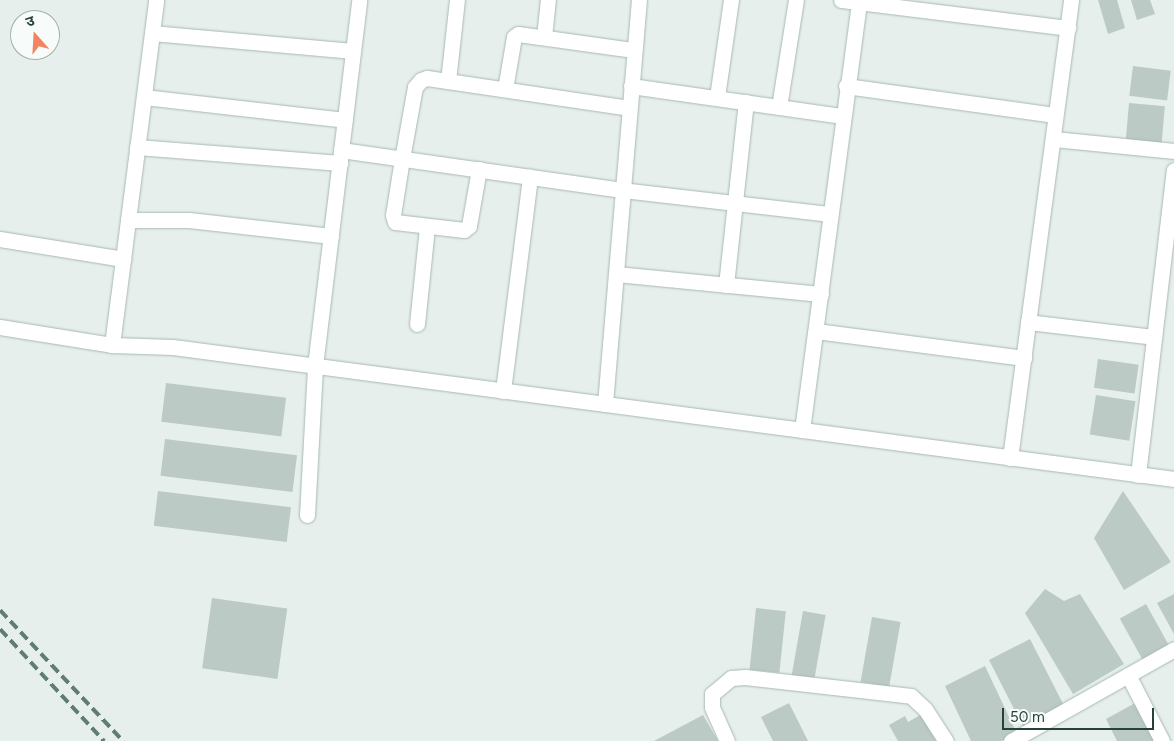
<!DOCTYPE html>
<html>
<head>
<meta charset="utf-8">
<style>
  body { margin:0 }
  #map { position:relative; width:1174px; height:741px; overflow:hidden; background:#e6efeb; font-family:Figtree,"Noto Sans Devanagari",sans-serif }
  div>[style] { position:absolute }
  .building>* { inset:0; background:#bbcac4; transform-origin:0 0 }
  .roads { filter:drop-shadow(0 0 1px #a8b8b2) drop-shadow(0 0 1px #a8b8b2) }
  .minor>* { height:15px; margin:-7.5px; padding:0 7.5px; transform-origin:7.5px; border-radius:7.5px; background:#fff }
  .rail>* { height:4px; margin-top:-2px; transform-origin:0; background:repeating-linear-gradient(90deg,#5f7d75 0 10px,transparent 0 15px) }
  span { translate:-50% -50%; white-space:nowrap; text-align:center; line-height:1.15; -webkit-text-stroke:4px #f7fbf9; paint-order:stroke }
  .north { position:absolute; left:10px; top:10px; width:50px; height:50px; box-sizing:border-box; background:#f7fbf9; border:1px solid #a3b1ad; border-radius:50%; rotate:341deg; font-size:14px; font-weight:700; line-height:20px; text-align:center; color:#24423a }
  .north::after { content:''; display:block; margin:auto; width:18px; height:22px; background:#f4845f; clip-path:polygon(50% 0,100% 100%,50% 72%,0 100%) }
  .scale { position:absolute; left:1002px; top:708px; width:152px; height:22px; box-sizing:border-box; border:2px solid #24423a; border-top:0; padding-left:6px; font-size:15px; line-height:18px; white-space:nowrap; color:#24423a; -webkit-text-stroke:4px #f7fbf9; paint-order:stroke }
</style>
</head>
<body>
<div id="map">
  <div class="building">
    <i style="clip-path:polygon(1098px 0,1117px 0,1125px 28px,1108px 34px)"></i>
    <i style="clip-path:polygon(1131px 0,1150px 0,1155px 14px,1137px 20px)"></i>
    <i style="left:1133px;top:66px;width:38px;height:30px;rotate:7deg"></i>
    <i style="left:1129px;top:103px;width:36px;height:38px;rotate:5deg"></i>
    <i style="left:1098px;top:359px;width:41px;height:29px;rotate:8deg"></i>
    <i style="left:166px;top:383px;width:121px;height:39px;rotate:7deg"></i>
    <i style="left:1096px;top:395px;width:40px;height:40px;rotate:9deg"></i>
    <i style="left:165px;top:439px;width:133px;height:37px;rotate:7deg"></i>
    <i style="left:158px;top:491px;width:134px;height:35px;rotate:7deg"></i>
    <i style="clip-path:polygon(1123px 491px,1171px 562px,1124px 590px,1094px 538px)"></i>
    <i style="clip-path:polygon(1045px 589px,1064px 601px,1080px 594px,1124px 664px,1073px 694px,1025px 613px)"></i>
    <i style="clip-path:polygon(1174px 594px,1174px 634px,1157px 603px)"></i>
    <i style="left:212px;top:598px;width:76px;height:71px;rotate:8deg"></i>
    <i style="left:1146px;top:604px;width:48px;height:30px;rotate:61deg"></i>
    <i style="left:756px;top:608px;width:30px;height:62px;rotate:6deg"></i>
    <i style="left:803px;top:611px;width:23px;height:67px;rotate:10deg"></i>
    <i style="left:872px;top:617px;width:29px;height:66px;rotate:10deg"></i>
    <i style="left:1030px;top:639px;width:76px;height:46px;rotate:63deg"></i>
    <i style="clip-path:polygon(985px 666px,1017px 734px,1001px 741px,971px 741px,945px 686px)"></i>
    <i style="clip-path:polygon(1137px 702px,1157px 741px,1117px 741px,1106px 719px)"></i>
    <i style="clip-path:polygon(789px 703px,808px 741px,773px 741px,761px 717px)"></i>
    <i style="clip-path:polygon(924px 713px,940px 741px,898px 741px,889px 725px,905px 716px,908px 722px)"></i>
    <i style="clip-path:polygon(703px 715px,718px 741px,654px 741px)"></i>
  </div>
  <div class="roads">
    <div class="minor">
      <i style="left:841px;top:0;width:229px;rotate:7deg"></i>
      <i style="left:152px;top:33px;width:202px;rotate:5.1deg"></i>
      <i style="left:544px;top:37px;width:37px;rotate:-84deg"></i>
      <i style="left:448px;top:81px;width:81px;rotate:-83.7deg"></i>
      <i style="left:631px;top:86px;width:214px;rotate:8.1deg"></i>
      <i style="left:846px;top:86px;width:211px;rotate:7.9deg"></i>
      <i style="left:505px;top:89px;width:53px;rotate:-80.2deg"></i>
      <i style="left:514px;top:37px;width:5px;rotate:-37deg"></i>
      <i style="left:518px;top:34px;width:117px;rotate:7.9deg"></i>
      <i style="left:144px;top:97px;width:202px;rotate:6.5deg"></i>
      <i style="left:717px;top:97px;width:98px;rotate:-81.8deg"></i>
      <i style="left:779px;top:107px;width:108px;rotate:-81deg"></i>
      <i style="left:1054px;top:139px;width:121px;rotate:5.7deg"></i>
      <i style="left:137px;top:147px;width:204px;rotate:4.5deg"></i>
      <i style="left:341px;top:150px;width:284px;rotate:8.1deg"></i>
      <i style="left:622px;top:190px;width:209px;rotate:6.6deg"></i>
      <i style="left:479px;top:169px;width:58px;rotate:100deg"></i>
      <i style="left:469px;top:226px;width:6px;rotate:141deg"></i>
      <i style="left:464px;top:230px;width:69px;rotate:-173.4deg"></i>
      <i style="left:395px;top:222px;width:7px;rotate:-106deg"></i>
      <i style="left:393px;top:215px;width:57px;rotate:-80.9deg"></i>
      <i style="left:402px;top:159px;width:73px;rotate:-79.8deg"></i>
      <i style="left:415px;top:87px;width:9px;rotate:-49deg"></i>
      <i style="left:421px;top:80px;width:6px;rotate:-18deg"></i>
      <i style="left:427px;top:78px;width:204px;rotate:8.4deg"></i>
      <i style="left:128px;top:220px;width:61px"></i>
      <i style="left:189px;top:220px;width:143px;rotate:6.4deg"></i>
      <i style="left:0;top:239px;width:125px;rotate:9.2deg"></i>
      <i style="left:616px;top:274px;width:206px;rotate:5.6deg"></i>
      <i style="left:726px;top:285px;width:184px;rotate:-83.8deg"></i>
      <i style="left:1028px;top:322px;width:127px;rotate:6.8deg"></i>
      <i style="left:417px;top:324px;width:97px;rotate:-84.1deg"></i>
      <i style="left:0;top:327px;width:113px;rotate:9.1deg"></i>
      <i style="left:112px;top:345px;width:61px;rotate:1.9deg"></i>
      <i style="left:173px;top:347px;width:1010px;rotate:7.51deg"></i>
      <i style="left:816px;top:331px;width:210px;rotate:7.4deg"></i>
      <i style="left:112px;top:345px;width:348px;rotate:-82.7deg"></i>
      <i style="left:503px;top:391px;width:216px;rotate:-82.8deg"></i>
      <i style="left:605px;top:404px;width:405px;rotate:-85.2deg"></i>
      <i style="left:802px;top:430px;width:434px;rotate:-82.4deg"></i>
      <i style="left:1010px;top:458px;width:462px;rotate:-82.4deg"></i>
      <i style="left:1138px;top:475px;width:307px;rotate:-83.3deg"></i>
      <i style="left:307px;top:515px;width:149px;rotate:-86.9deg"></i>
      <i style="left:315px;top:366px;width:369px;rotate:-83.1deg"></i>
      <i style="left:1128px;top:675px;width:74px;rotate:62.7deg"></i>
      <i style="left:727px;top:741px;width:37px;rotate:-114deg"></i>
      <i style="left:712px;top:707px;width:13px;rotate:-90deg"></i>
      <i style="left:712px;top:694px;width:25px;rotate:-40deg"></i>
      <i style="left:731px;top:678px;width:14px;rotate:-4deg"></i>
      <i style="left:745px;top:677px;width:167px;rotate:6.5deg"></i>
      <i style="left:911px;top:696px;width:19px;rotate:43deg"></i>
      <i style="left:925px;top:709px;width:38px;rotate:57deg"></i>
      <i style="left:1011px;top:741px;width:187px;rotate:-29.4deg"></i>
    </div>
  </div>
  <div class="rail">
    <i style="left:0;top:610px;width:180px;rotate:46.8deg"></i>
    <i style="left:0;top:629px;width:153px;rotate:47.1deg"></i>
  </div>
  <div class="north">उ</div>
  <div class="scale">50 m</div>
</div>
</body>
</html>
